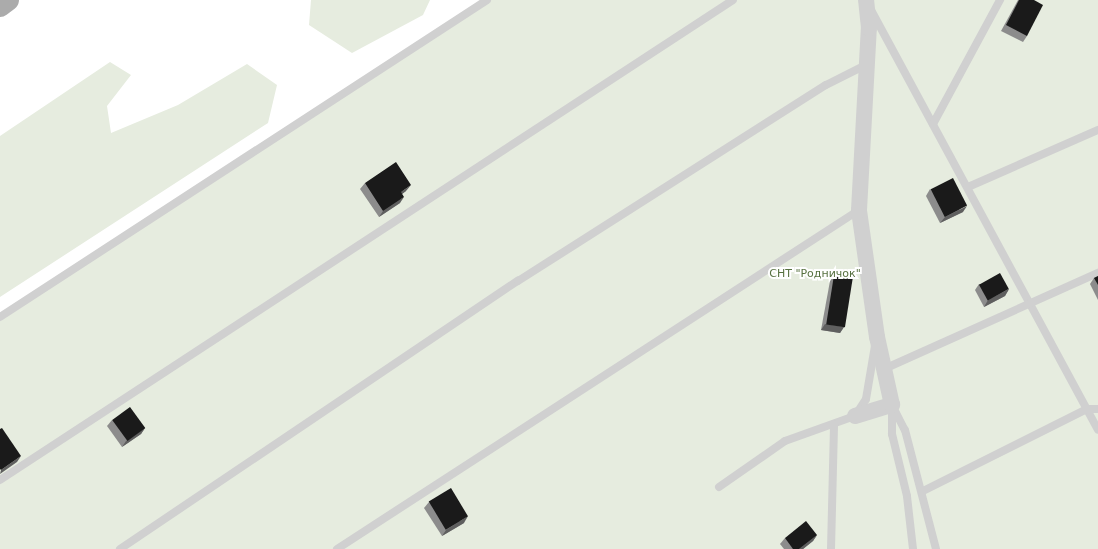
<!DOCTYPE html>
<html>
<head>
<meta charset="utf-8">
<style>
  body { margin:0 }
  #map { position:relative; width:1098px; height:549px; overflow:hidden; background:#fff; font-family:"DejaVu Sans",sans-serif }
  div>[style] { position:absolute }
  .green>* { inset:0; background:#e6ecdf }
  .lane>* { height:8px; margin:-4px; padding:0 4px; transform-origin:4px; border-radius:4px; background:#d0d0d0 }
  .street>* { height:16px; margin:-8px; padding:0 8px; transform-origin:8px; border-radius:8px; background:#d0d0d0 }
  .primary>* { height:22px; margin:-11px; padding:0 11px; transform-origin:11px; border-radius:11px; background:#ababab }
  .wall>* { inset:0; background:#8c8c8c }
  .shaded-wall>* { inset:0; background:#5f5f5f }
  .building>* { inset:0; background:#1a1a1a; transform-origin:0 0 }
  span { translate:-50% -50%; white-space:nowrap; text-align:center; line-height:1.15; -webkit-text-stroke:4px #fff; paint-order:stroke }
  .park-label { font-size:11px; color:#56703f }
</style>
</head>
<body>
<div id="map">
  <div class="green">
    <i style="clip-path:polygon(311px 0,430px 0,423px 15px,352px 53px,309px 25px)"></i>
    <i style="clip-path:polygon(481px 0,1098px 0,1098px 549px,0 549px,0 314px)"></i>
    <i style="clip-path:polygon(110px 62px,131px 75px,107px 106px,111px 133px,178px 105px,247px 64px,277px 85px,268px 123px,0 297px,0 136px)"></i>
  </div>
  <div class="lane">
    <i style="left:871px;top:10px;width:477px;rotate:61.6deg"></i>
    <i style="left:933px;top:124px;width:141px;rotate:-61.6deg"></i>
    <i style="left:968px;top:187px;width:142px;rotate:-23.7deg"></i>
    <i style="left:0;top:317px;width:581px;rotate:-33.06deg"></i>
    <i style="left:884px;top:369px;width:235px;rotate:-24.2deg"></i>
    <i style="left:0;top:480px;width:876px;rotate:-33.22deg"></i>
    <i style="left:719px;top:487px;width:80px;rotate:-34.9deg"></i>
    <i style="left:785px;top:441px;width:74px;rotate:-19.7deg"></i>
    <i style="left:855px;top:416px;width:20px;rotate:-57deg"></i>
    <i style="left:866px;top:399px;width:54px;rotate:-80.4deg"></i>
    <i style="left:923px;top:491px;width:183px;rotate:-26.6deg"></i>
    <i style="left:1087px;top:409px;width:11px"></i>
    <i style="left:120px;top:549px;width:480px;rotate:-34deg"></i>
    <i style="left:518px;top:281px;width:365px;rotate:-32.5deg"></i>
    <i style="left:826px;top:85px;width:42px;rotate:-26.6deg"></i>
    <i style="left:337px;top:549px;width:622px;rotate:-33deg"></i>
    <i style="left:831px;top:549px;width:125px;rotate:-88.6deg"></i>
    <i style="left:913px;top:549px;width:53px;rotate:-96.5deg"></i>
    <i style="left:907px;top:496px;width:64px;rotate:-103.6deg"></i>
    <i style="left:892px;top:434px;width:29px;rotate:-90deg"></i>
    <i style="left:892px;top:405px;width:28px;rotate:63deg"></i>
    <i style="left:905px;top:430px;width:123px;rotate:75.4deg"></i>
  </div>
  <div class="street">
    <i style="left:855px;top:416px;width:39px;rotate:-17deg"></i>
    <i style="left:892px;top:405px;width:70px;rotate:-102.4deg"></i>
    <i style="left:877px;top:337px;width:128px;rotate:-98.1deg"></i>
    <i style="left:859px;top:210px;width:182px;rotate:-86.9deg"></i>
    <i style="left:869px;top:28px;width:28px;rotate:-96deg"></i>
  </div>
  <div class="primary">
    <i style="left:0;top:6px;width:10px;rotate:-37deg"></i>
  </div>
  <div class="wall">
    <i style="clip-path:polygon(1018px 0,1034px 0,1027px 36px,1023px 42px,1001px 31px)"></i>
    <i style="clip-path:polygon(365px 183px,406px 191px,402px 194px,400px 203px,379px 217px,360px 189px)"></i>
    <i style="clip-path:polygon(930px 189px,963px 212px,940px 223px,926px 196px)"></i>
    <i style="clip-path:polygon(834px 275px,844px 327px,840px 333px,821px 330px,830px 281px)"></i>
    <i style="clip-path:polygon(1098px 276px,1098px 300px,1090px 284px,1094px 278px)"></i>
    <i style="clip-path:polygon(979px 284px,1009px 289px,1005px 296px,984px 307px,975px 290px)"></i>
    <i style="clip-path:polygon(112px 420px,145px 428px,141px 434px,122px 447px,107px 426px)"></i>
    <i style="clip-path:polygon(429px 502px,464px 523px,442px 536px,424px 508px)"></i>
    <i style="clip-path:polygon(817px 535px,813px 541px,803px 549px,784px 549px,780px 544px,785px 538px)"></i>
  </div>
  <div class="shaded-wall">
    <i style="clip-path:polygon(411px 185px,406px 191px,397px 198px,401px 192px)"></i>
    <i style="clip-path:polygon(404px 197px,400px 203px,379px 217px,383px 211px)"></i>
    <i style="clip-path:polygon(967px 206px,963px 212px,940px 223px,945px 217px)"></i>
    <i style="clip-path:polygon(1009px 289px,1005px 296px,984px 307px,988px 300px)"></i>
    <i style="clip-path:polygon(825px 324px,844px 327px,840px 333px,821px 330px)"></i>
    <i style="clip-path:polygon(145px 428px,141px 434px,122px 447px,126px 441px)"></i>
    <i style="clip-path:polygon(21px 456px,17px 462px,0 474px,1px 470px)"></i>
    <i style="clip-path:polygon(468px 516px,464px 523px,442px 536px,446px 530px)"></i>
    <i style="clip-path:polygon(817px 535px,813px 541px,803px 549px,799px 549px)"></i>
  </div>
  <div class="building">
    <i style="clip-path:polygon(1019px 0,1034px 0,1043px 5px,1027px 36px,1006px 25px)"></i>
    <i style="clip-path:polygon(396px 162px,411px 185px,401px 192px,404px 197px,383px 211px,365px 183px)"></i>
    <i style="left:953px;top:178px;width:31px;height:25px;rotate:63deg"></i>
    <i style="left:1000px;top:273px;width:18px;height:24px;rotate:61deg"></i>
    <i style="left:834px;top:275px;width:19px;height:50px;rotate:9deg"></i>
    <i style="clip-path:polygon(1098px 276px,1098px 285px,1094px 278px)"></i>
    <i style="left:130px;top:407px;width:26px;height:22px;rotate:54deg"></i>
    <i style="clip-path:polygon(2px 428px,21px 456px,1px 470px,0 469px,0 429px)"></i>
    <i style="left:451px;top:488px;width:33px;height:26px;rotate:59deg"></i>
    <i style="clip-path:polygon(806px 521px,817px 535px,799px 549px,793px 549px,785px 538px)"></i>
  </div>
  <div class="park-label">
    <span style="left:815px;top:274px">СНТ "Родничок"</span>
  </div>
</div>
</body>
</html>
